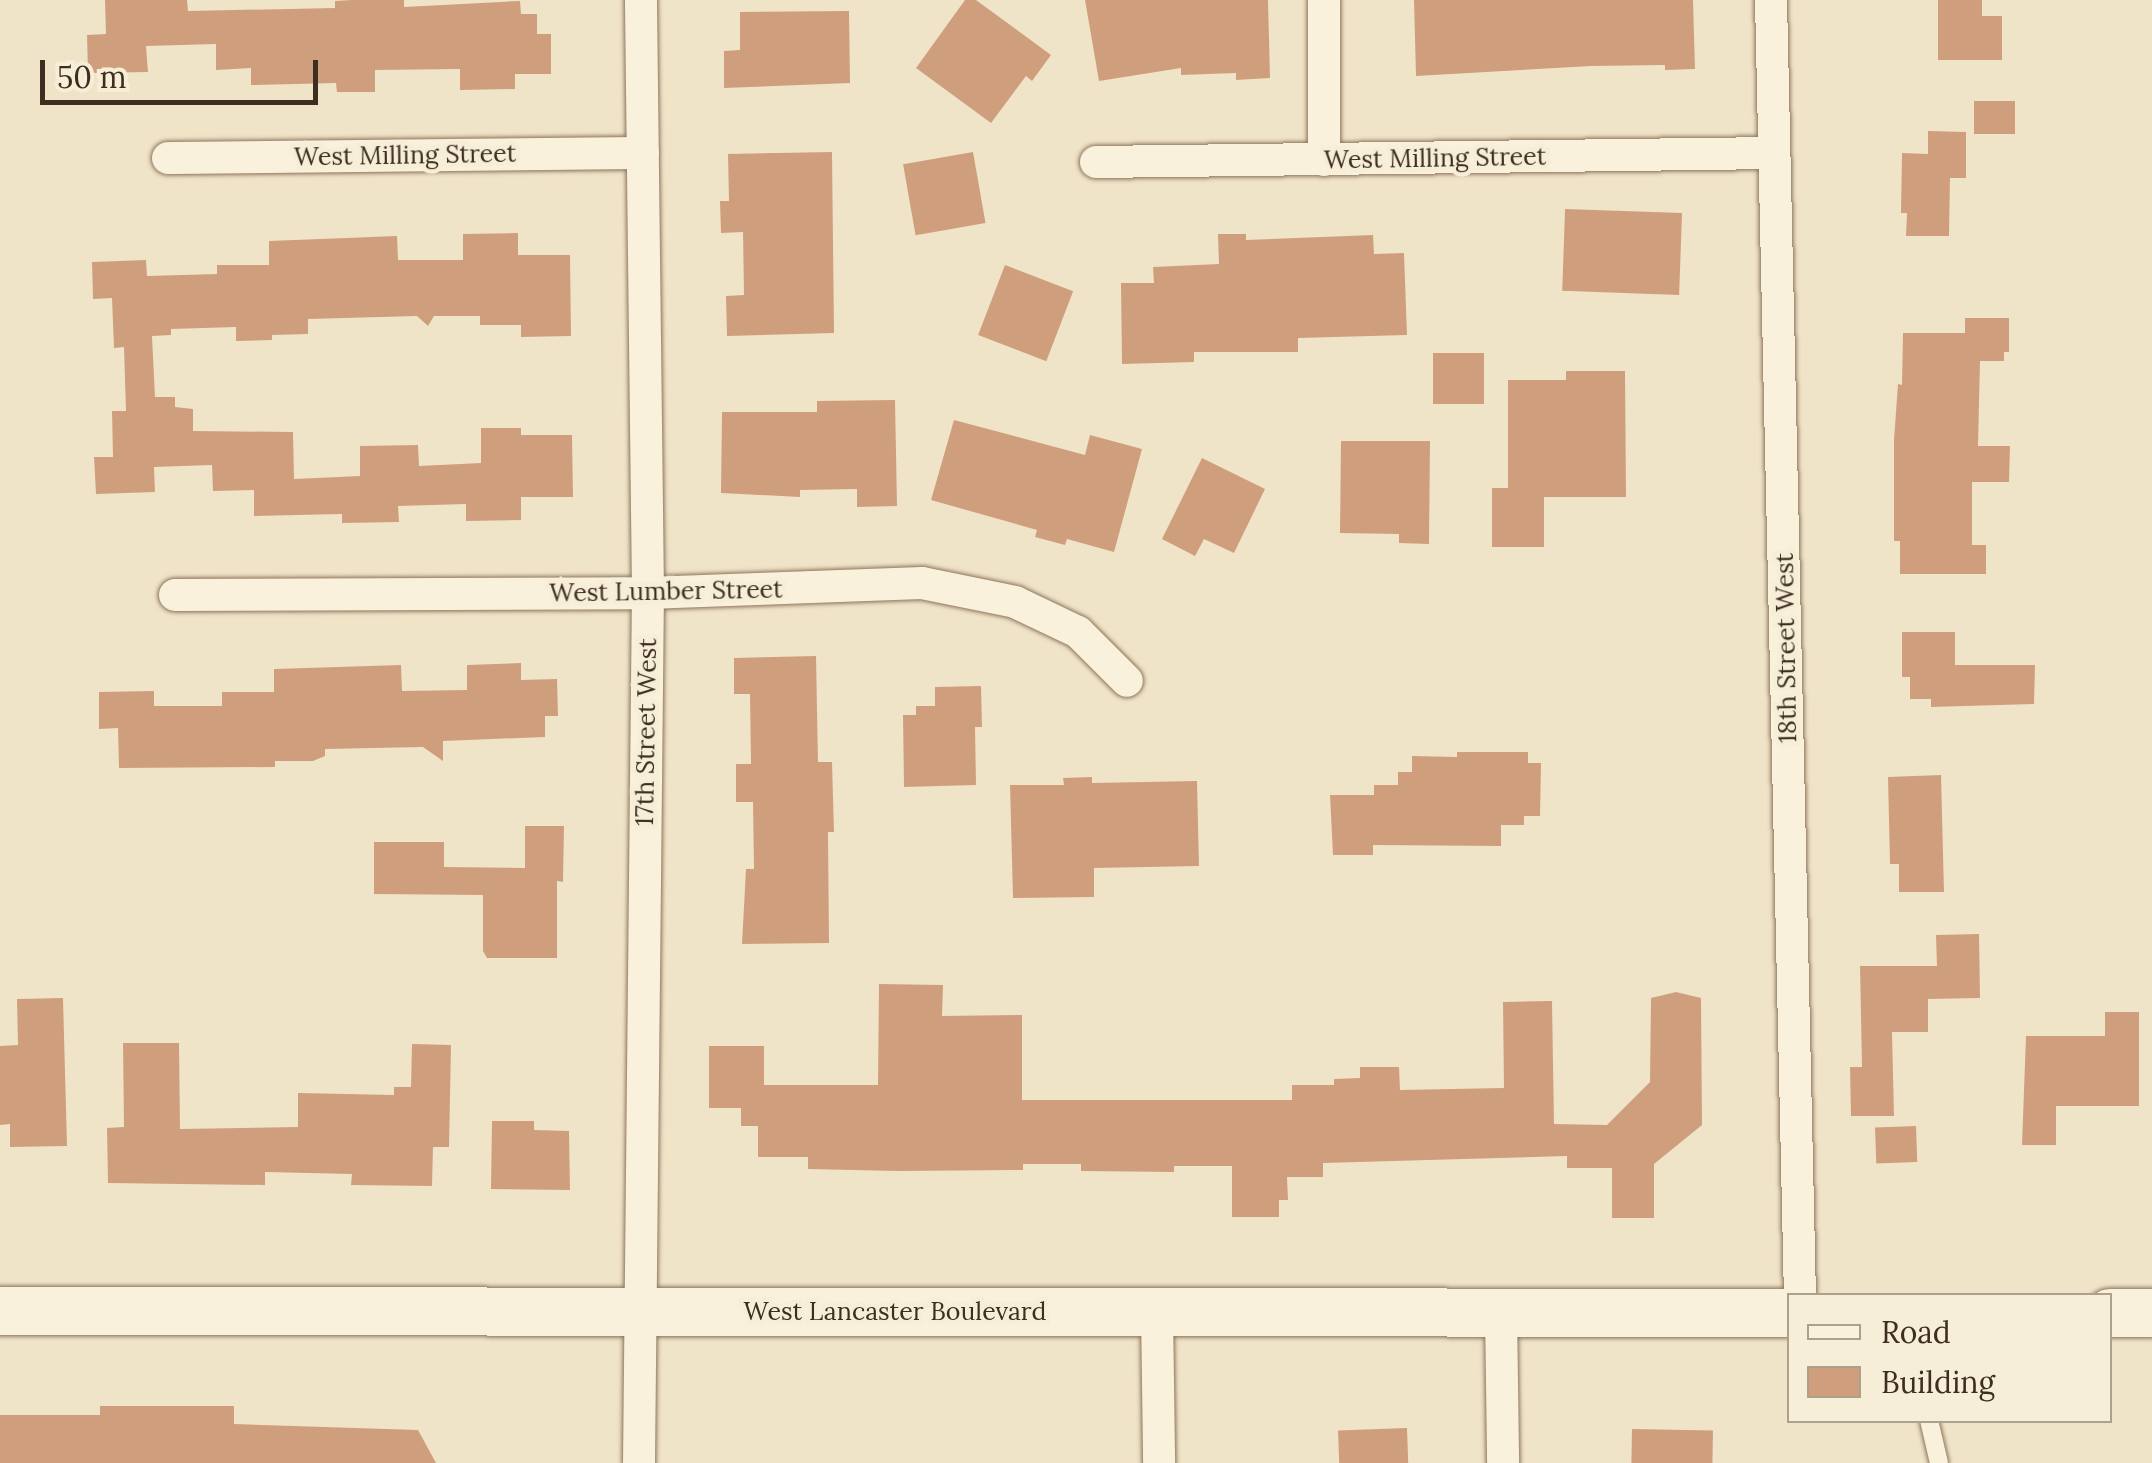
<!DOCTYPE html>
<html>
<head>
<meta charset="utf-8">
<style>
  body { margin:0 }
  #map { position:relative; width:2152px; height:1463px; overflow:hidden; background:#f0e4c8; font-family:Lora,serif }
  div>[style] { position:absolute }
  .building>* { inset:0; background:#cf9f7d; transform-origin:0 0 }
  .roads { filter:drop-shadow(0 0 2px #8d765c) drop-shadow(0 0 2px #8d765c) }
  .lane>* { height:18px; margin:-9px; padding:0 9px; transform-origin:9px; border-radius:9px; background:#faf1dc }
  .street>* { height:32px; margin:-16px; padding:0 16px; transform-origin:16px; border-radius:16px; background:#faf1dc }
  .secondary>* { height:48px; margin:-24px; padding:0 24px; transform-origin:24px; border-radius:24px; background:#faf1dc }
  span { translate:-50% -50%; white-space:nowrap; text-align:center; line-height:1.15; -webkit-text-stroke:9px #f7eed8; paint-order:stroke }
  .street-label { font-size:25px; color:#3d2e20 }
  .legend { position:absolute; left:1787px; top:1293px; width:325px; height:130px; box-sizing:border-box; background:#f7eed8; border:2px solid #ada18e; margin:0; padding:12px 18px; list-style:none; font-size:30px; color:#3d2e20 }
  .legend li { display:flex; align-items:center; gap:20px; height:50px }
  .legend b { width:50px; border:2px solid #ada18e }
  .scale { position:absolute; left:40px; top:60px; width:278px; height:45px; box-sizing:border-box; border:5px solid #3d2e20; border-top:0; padding-left:12px; font-size:30px; line-height:35px; white-space:nowrap; color:#3d2e20; -webkit-text-stroke:8px #f7eed8; paint-order:stroke }
</style>
</head>
<body>
<div id="map">
  <div class="building">
    <i style="clip-path:polygon(105px 0,187px 0,188px 11px,335px 8px,335px 1px,352px 0,404px 0,404px 7px,520px 1px,521px 14px,537px 14px,537px 34px,551px 34px,551px 74px,515px 74px,515px 89px,460px 90px,460px 69px,375px 70px,375px 92px,337px 92px,336px 83px,251px 85px,251px 68px,216px 70px,216px 44px,146px 46px,148px 72px,88px 73px,87px 35px,106px 34px)"></i>
    <i style="clip-path:polygon(965px 0,976px 0,1051px 55px,1032px 81px,1026px 76px,991px 123px,916px 68px)"></i>
    <i style="clip-path:polygon(1085px 0,1268px 0,1270px 78px,1236px 80px,1236px 73px,1181px 75px,1181px 68px,1099px 81px)"></i>
    <i style="clip-path:polygon(1414px 0,1693px 0,1695px 69px,1665px 70px,1665px 65px,1591px 66px,1416px 76px)"></i>
    <i style="clip-path:polygon(1938px 0,1982px 0,1982px 16px,2002px 16px,2002px 60px,1938px 60px)"></i>
    <i style="clip-path:polygon(849px 11px,850px 83px,724px 88px,724px 51px,740px 50px,740px 12px)"></i>
    <i style="left:1974px;top:101px;width:41px;height:33px"></i>
    <i style="clip-path:polygon(1928px 131px,1966px 132px,1966px 178px,1950px 178px,1949px 236px,1906px 236px,1907px 213px,1901px 213px,1902px 153px,1928px 154px)"></i>
    <i style="clip-path:polygon(832px 152px,834px 333px,727px 336px,726px 296px,744px 295px,743px 232px,721px 233px,720px 201px,729px 201px,728px 154px)"></i>
    <i style="left:973px;top:152px;width:72px;height:71px;rotate:80deg"></i>
    <i style="left:1682px;top:213px;width:82px;height:117px;rotate:92deg"></i>
    <i style="clip-path:polygon(518px 233px,518px 255px,570px 255px,571px 336px,521px 337px,521px 325px,480px 325px,480px 316px,434px 316px,428px 326px,417px 316px,308px 319px,308px 334px,272px 335px,272px 340px,236px 341px,236px 327px,171px 329px,171px 335px,152px 336px,155px 397px,175px 397px,175px 407px,193px 409px,193px 431px,293px 432px,294px 479px,360px 476px,360px 446px,418px 445px,419px 466px,481px 463px,481px 428px,521px 428px,521px 435px,572px 435px,573px 497px,521px 497px,521px 520px,466px 521px,466px 504px,398px 506px,399px 522px,342px 523px,342px 514px,254px 516px,254px 490px,213px 491px,212px 465px,154px 467px,155px 492px,96px 494px,94px 457px,113px 457px,112px 411px,126px 411px,124px 347px,114px 348px,112px 298px,93px 299px,92px 262px,146px 260px,147px 276px,217px 274px,217px 265px,269px 265px,269px 241px,397px 236px,398px 260px,463px 260px,463px 234px)"></i>
    <i style="clip-path:polygon(1218px 234px,1246px 234px,1246px 240px,1373px 235px,1374px 254px,1404px 253px,1407px 335px,1298px 338px,1298px 352px,1194px 352px,1194px 362px,1122px 364px,1121px 283px,1154px 283px,1153px 267px,1219px 264px)"></i>
    <i style="left:1005px;top:265px;width:73px;height:75px;rotate:21deg"></i>
    <i style="clip-path:polygon(1965px 318px,2009px 318px,2009px 352px,2004px 352px,2004px 361px,1980px 361px,1978px 446px,2010px 446px,2009px 482px,1972px 482px,1972px 545px,1986px 545px,1986px 574px,1900px 574px,1900px 541px,1894px 541px,1894px 440px,1898px 384px,1902px 385px,1903px 333px,1965px 333px)"></i>
    <i style="left:1433px;top:353px;width:51px;height:51px"></i>
    <i style="clip-path:polygon(1566px 371px,1625px 371px,1626px 497px,1544px 497px,1544px 547px,1492px 547px,1492px 488px,1508px 488px,1508px 380px,1566px 380px)"></i>
    <i style="clip-path:polygon(895px 400px,897px 506px,857px 507px,857px 489px,800px 490px,800px 497px,721px 493px,722px 412px,817px 412px,817px 401px)"></i>
    <i style="clip-path:polygon(954px 420px,1085px 455px,1090px 435px,1142px 449px,1114px 552px,1067px 539px,1065px 545px,1035px 537px,1037px 530px,931px 500px)"></i>
    <i style="clip-path:polygon(1341px 441px,1430px 441px,1429px 544px,1399px 543px,1399px 534px,1340px 533px)"></i>
    <i style="clip-path:polygon(1202px 458px,1265px 489px,1234px 553px,1204px 539px,1195px 556px,1162px 539px)"></i>
    <i style="clip-path:polygon(1902px 632px,1955px 632px,1955px 665px,2035px 665px,2034px 704px,1931px 707px,1931px 699px,1910px 699px,1910px 677px,1902px 677px)"></i>
    <i style="clip-path:polygon(816px 656px,818px 762px,832px 762px,834px 832px,828px 832px,829px 943px,742px 944px,746px 869px,754px 869px,753px 802px,736px 802px,736px 764px,751px 764px,750px 694px,734px 694px,734px 658px)"></i>
    <i style="clip-path:polygon(521px 663px,521px 680px,557px 679px,558px 716px,545px 716px,545px 737px,443px 741px,443px 761px,423px 747px,325px 749px,325px 756px,313px 761px,275px 761px,275px 767px,119px 768px,118px 728px,99px 729px,99px 692px,154px 691px,154px 706px,222px 706px,222px 692px,274px 692px,274px 669px,401px 665px,402px 691px,467px 690px,467px 665px)"></i>
    <i style="clip-path:polygon(981px 686px,982px 727px,975px 727px,976px 785px,904px 787px,903px 715px,916px 715px,916px 706px,935px 706px,935px 687px)"></i>
    <i style="clip-path:polygon(1457px 752px,1528px 752px,1528px 763px,1541px 763px,1540px 816px,1524px 816px,1524px 825px,1501px 825px,1501px 846px,1373px 845px,1373px 855px,1333px 855px,1330px 795px,1374px 795px,1374px 785px,1398px 785px,1398px 772px,1412px 772px,1412px 756px,1457px 757px)"></i>
    <i style="clip-path:polygon(1941px 775px,1944px 892px,1899px 892px,1899px 864px,1890px 864px,1888px 777px)"></i>
    <i style="clip-path:polygon(1092px 777px,1092px 783px,1197px 781px,1199px 866px,1094px 868px,1094px 897px,1013px 898px,1010px 785px,1064px 785px,1063px 778px)"></i>
    <i style="clip-path:polygon(525px 826px,564px 826px,563px 882px,557px 881px,557px 958px,487px 958px,483px 951px,483px 895px,374px 894px,374px 842px,444px 842px,444px 867px,525px 868px)"></i>
    <i style="clip-path:polygon(1979px 934px,1980px 998px,1928px 999px,1928px 1032px,1892px 1032px,1894px 1116px,1851px 1116px,1850px 1067px,1862px 1067px,1860px 966px,1937px 966px,1936px 935px)"></i>
    <i style="clip-path:polygon(879px 984px,943px 985px,942px 1016px,1022px 1015px,1022px 1100px,1292px 1100px,1292px 1085px,1334px 1085px,1334px 1079px,1360px 1078px,1360px 1067px,1399px 1067px,1400px 1090px,1504px 1088px,1503px 1002px,1552px 1001px,1554px 1124px,1607px 1125px,1650px 1082px,1651px 998px,1676px 992px,1701px 998px,1702px 1125px,1654px 1164px,1654px 1218px,1612px 1218px,1612px 1168px,1567px 1168px,1567px 1156px,1323px 1163px,1323px 1177px,1287px 1177px,1288px 1200px,1279px 1200px,1279px 1217px,1232px 1217px,1232px 1166px,1174px 1166px,1174px 1172px,1081px 1171px,1081px 1164px,1023px 1164px,1023px 1170px,897px 1171px,808px 1169px,808px 1157px,758px 1157px,758px 1126px,741px 1126px,741px 1108px,709px 1108px,709px 1046px,764px 1046px,764px 1085px,878px 1085px)"></i>
    <i style="clip-path:polygon(63px 998px,67px 1146px,10px 1147px,10px 1124px,0 1125px,0 1046px,18px 1045px,17px 999px)"></i>
    <i style="clip-path:polygon(2105px 1012px,2139px 1012px,2139px 1106px,2056px 1106px,2056px 1145px,2022px 1145px,2026px 1036px,2105px 1036px)"></i>
    <i style="clip-path:polygon(123px 1043px,179px 1043px,180px 1129px,298px 1127px,298px 1093px,394px 1095px,394px 1087px,411px 1087px,412px 1044px,451px 1045px,449px 1147px,433px 1147px,432px 1186px,351px 1185px,352px 1174px,265px 1172px,265px 1185px,108px 1183px,107px 1128px,124px 1127px)"></i>
    <i style="clip-path:polygon(492px 1121px,534px 1121px,534px 1130px,569px 1131px,570px 1190px,491px 1189px)"></i>
    <i style="left:1916px;top:1126px;width:36px;height:41px;rotate:88deg"></i>
    <i style="clip-path:polygon(100px 1406px,234px 1406px,234px 1424px,418px 1430px,436px 1463px,0 1463px,0 1415px,100px 1415px)"></i>
    <i style="left:1407px;top:1428px;width:35px;height:69px;rotate:88deg"></i>
    <i style="left:1632px;top:1429px;width:81px;height:34px;rotate:1deg"></i>
  </div>
  <div class="roads">
    <div class="lane">
      <i style="left:1929px;top:1420px;width:44px;rotate:76.9deg"></i>
    </div>
    <div class="street">
      <i style="left:1324px;top:0;width:160px;rotate:90deg"></i>
      <i style="left:1771px;top:0;width:1296px;rotate:88.72deg"></i>
      <i style="left:168px;top:158px;width:475px;rotate:-0.6deg"></i>
      <i style="left:1096px;top:162px;width:678px;rotate:-0.76deg"></i>
      <i style="left:175px;top:595px;width:473px;rotate:-0.2deg"></i>
      <i style="left:648px;top:593px;width:274px;rotate:-2.1deg"></i>
      <i style="left:922px;top:583px;width:95px;rotate:11.5deg"></i>
      <i style="left:1015px;top:602px;width:70px;rotate:25.5deg"></i>
      <i style="left:1078px;top:632px;width:69px;rotate:45deg"></i>
      <i style="left:1157px;top:1311px;width:152px;rotate:89.2deg"></i>
      <i style="left:1501px;top:1311px;width:152px;rotate:89.2deg"></i>
      <i style="left:639px;top:1463px;width:870px;rotate:-89.41deg"></i>
      <i style="left:648px;top:593px;width:593px;rotate:-90.68deg"></i>
    </div>
    <div class="secondary">
      <i style="left:0;top:1311px;width:1790px;rotate:0.06deg"></i>
      <i style="left:2110px;top:1313px;width:42px"></i>
    </div>
  </div>
  <div class="street-label">
    <span style="left:405px;top:155px;rotate:-1deg">West Milling Street</span>
    <span style="left:1435px;top:158px;rotate:-1deg">West Milling Street</span>
    <span style="left:666px;top:591px;rotate:-1deg">West Lumber Street</span>
    <span style="left:1786px;top:648px;rotate:-91deg">18th Street West</span>
    <span style="left:646px;top:732px;rotate:-89deg">17th Street West</span>
    <span style="left:895px;top:1311px">West Lancaster Boulevard</span>
  </div>
  <ul class="legend">
  <li><b style="height:12px;background:#faf1dc"></b>Road</li>
  <li><b style="height:28px;background:#cf9f7d"></b>Building</li>
  </ul>
  <div class="scale">50 m</div>
</div>
</body>
</html>
